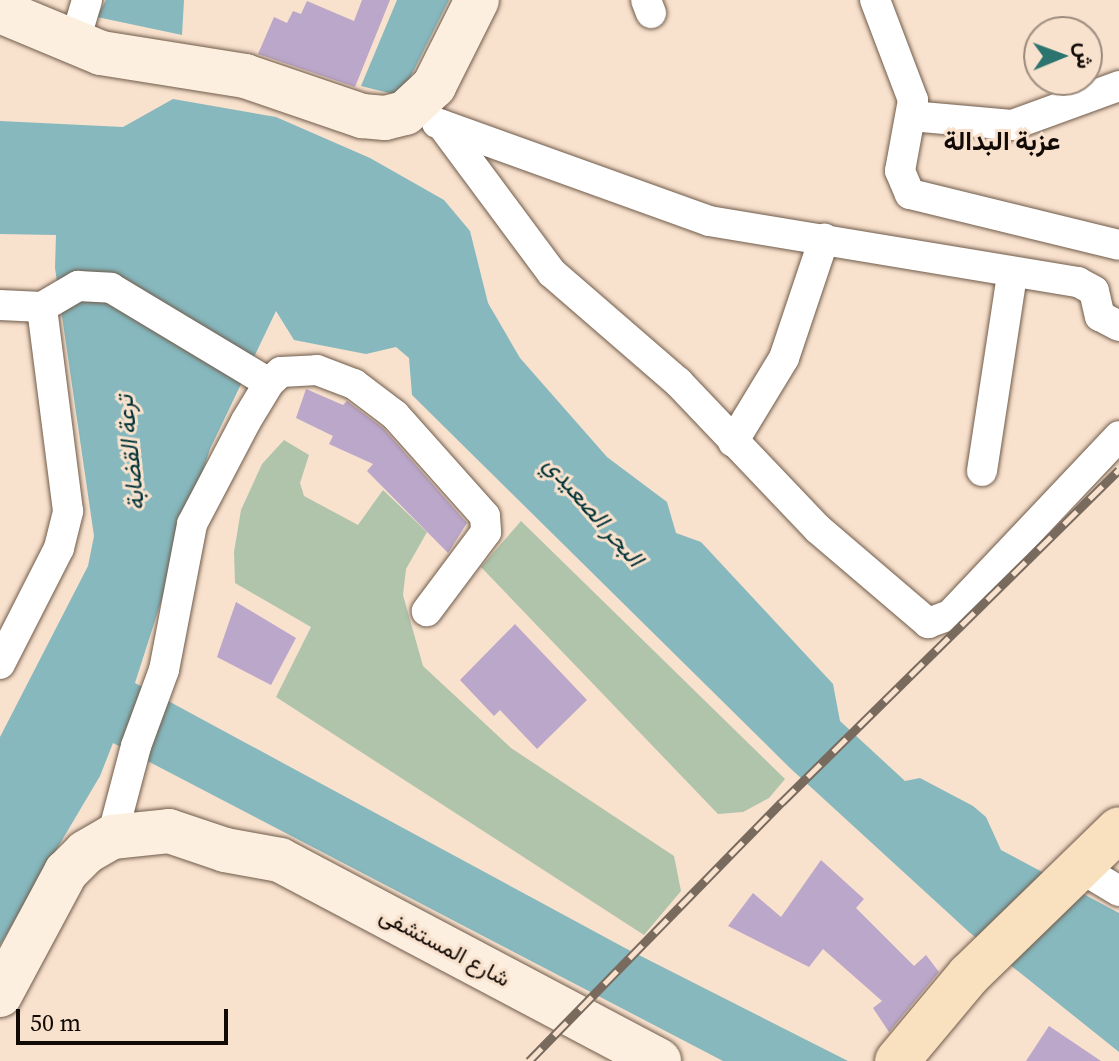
<!DOCTYPE html>
<html>
<head>
<meta charset="utf-8">
<style>
  body { margin:0 }
  #map { position:relative; width:1119px; height:1061px; overflow:hidden; background:#f8e1cd; font-family:"Source Serif 4",Vazirmatn,serif }
  div>[style] { position:absolute }
  .green>* { inset:0; background:#afc4aa }
  .water>* { inset:0; background:#86b8be }
  .building>* { inset:0; background:#bba7c9 }
  .roads { filter:drop-shadow(0 0 2px #6f5b4a) drop-shadow(0 0 2px #6f5b4a) }
  .minor>* { height:30px; margin:-15px; padding:0 15px; transform-origin:15px; border-radius:15px; background:#fff }
  .secondary>* { height:44px; margin:-22px; padding:0 22px; transform-origin:22px; border-radius:22px; background:#fcefdf }
  .primary>* { height:44px; margin:-22px; padding:0 22px; transform-origin:22px; border-radius:22px; background:#f9e0bf }
  .rail>* { height:9px; margin-top:-4.5px; transform-origin:0; background:repeating-linear-gradient(90deg,#f8e1cd 0 18px,#796a5e 0 36px); box-sizing:border-box; border-block:2px solid #796a5e }
  span { translate:-50% -50%; white-space:nowrap; text-align:center; line-height:1.15; -webkit-text-stroke:6px #f8e1cd; paint-order:stroke }
  .street-label { font-size:22px; color:#120a05 }
  .water-label { font-size:24px; color:#003337; font-style:italic }
  .quarter-label { font-size:26px; color:#120a05; font-weight:700 }
  .north { position:absolute; left:1023px; top:16px; width:80px; height:80px; box-sizing:border-box; background:#f8e1cd; border:2px solid #9c8b7d; border-radius:50%; rotate:89deg; font-size:22px; font-weight:700; line-height:32px; text-align:center; color:#120a05 }
  .north::after { content:''; display:block; margin:auto; width:28px; height:36px; background:#2b746f; clip-path:polygon(50% 0,100% 100%,50% 72%,0 100%) }
  .scale { position:absolute; left:16px; top:1009px; width:212px; height:36px; box-sizing:border-box; border:4px solid #120a05; border-top:0; padding-left:10px; font-size:24px; line-height:28px; white-space:nowrap; color:#120a05; -webkit-text-stroke:6px #f8e1cd; paint-order:stroke }
</style>
</head>
<body>
<div id="map">
  <div class="green">
    <i style="clip-path:polygon(284px 440px,309px 455px,300px 483px,304px 496px,358px 525px,383px 490px,427px 532px,406px 569px,403px 595px,423px 666px,511px 748px,674px 856px,681px 891px,644px 935px,276px 697px,311px 627px,235px 583px,234px 552px,241px 510px,262px 464px)"></i>
    <i style="clip-path:polygon(521px 521px,785px 779px,769px 798px,743px 812px,718px 814px,481px 567px)"></i>
  </div>
  <div class="water">
    <i style="clip-path:polygon(106px 0,184px 0,182px 35px,97px 17px)"></i>
    <i style="clip-path:polygon(397px 0,449px 0,401px 96px,361px 86px)"></i>
    <i style="clip-path:polygon(173px 99px,276px 117px,370px 158px,444px 200px,470px 231px,488px 303px,520px 358px,607px 457px,667px 502px,676px 533px,701px 542px,833px 684px,840px 721px,905px 781px,920px 778px,973px 806px,986px 817px,1001px 850px,1119px 913px,1119px 1052px,969px 932px,790px 768px,412px 395px,409px 358px,396px 347px,366px 354px,294px 340px,276px 311px,210px 449px,135px 683px,625px 948px,848px 1061px,723px 1061px,113px 743px,100px 776px,0 945px,0 737px,88px 566px,94px 536px,55px 268px,56px 235px,0 234px,0 121px,123px 127px)"></i>
  </div>
  <div class="building">
    <i style="clip-path:polygon(362px 0,390px 0,355px 87px,258px 54px,274px 17px,287px 23px,293px 11px,301px 14px,307px 1px,354px 21px)"></i>
    <i style="clip-path:polygon(306px 389px,343px 405px,347px 401px,383px 428px,467px 523px,448px 553px,367px 471px,373px 464px,329px 444px,333px 436px,296px 418px)"></i>
    <i style="clip-path:polygon(236px 602px,296px 638px,271px 685px,217px 657px)"></i>
    <i style="clip-path:polygon(515px 624px,587px 700px,537px 749px,500px 710px,494px 716px,460px 680px)"></i>
    <i style="clip-path:polygon(821px 860px,864px 899px,856px 908px,914px 966px,926px 955px,939px 972px,889px 1032px,873px 1008px,882px 1001px,823px 949px,809px 967px,728px 926px,753px 893px,781px 917px)"></i>
    <i style="clip-path:polygon(1049px 1026px,1101px 1061px,1026px 1061px)"></i>
  </div>
  <div class="roads">
    <div class="minor">
      <i style="left:646px;top:0;width:14px;rotate:69deg"></i>
      <i style="left:875px;top:0;width:107px;rotate:69.2deg"></i>
      <i style="left:913px;top:100px;width:72px;rotate:100.4deg"></i>
      <i style="left:900px;top:171px;width:25px;rotate:67deg"></i>
      <i style="left:910px;top:194px;width:215px;rotate:13.7deg"></i>
      <i style="left:74px;top:44px;width:46px;rotate:-73.5deg"></i>
      <i style="left:911px;top:116px;width:101px;rotate:5.1deg"></i>
      <i style="left:1012px;top:125px;width:114px;rotate:-20deg"></i>
      <i style="left:437px;top:123px;width:289px;rotate:19.8deg"></i>
      <i style="left:709px;top:221px;width:374px;rotate:9.4deg"></i>
      <i style="left:1078px;top:282px;width:18px;rotate:29deg"></i>
      <i style="left:1094px;top:291px;width:26px;rotate:77deg"></i>
      <i style="left:1100px;top:316px;width:21px;rotate:28deg"></i>
      <i style="left:442px;top:125px;width:184px;rotate:53.4deg"></i>
      <i style="left:552px;top:273px;width:167px;rotate:40.9deg"></i>
      <i style="left:678px;top:382px;width:203px;rotate:46.4deg"></i>
      <i style="left:818px;top:529px;width:145px;rotate:40.5deg"></i>
      <i style="left:928px;top:623px;width:23px;rotate:-20deg"></i>
      <i style="left:950px;top:615px;width:246px;rotate:-46.6deg"></i>
      <i style="left:0;top:305px;width:42px;rotate:2.7deg"></i>
      <i style="left:42px;top:307px;width:42px;rotate:-30.3deg"></i>
      <i style="left:78px;top:286px;width:33px;rotate:3deg"></i>
      <i style="left:111px;top:288px;width:184px;rotate:31deg"></i>
      <i style="left:733px;top:442px;width:98px;rotate:-58.7deg"></i>
      <i style="left:784px;top:358px;width:126px;rotate:-71.4deg"></i>
      <i style="left:982px;top:471px;width:199px;rotate:-81.3deg"></i>
      <i style="left:0;top:664px;width:130px;rotate:-63deg"></i>
      <i style="left:59px;top:548px;width:38px;rotate:-76deg"></i>
      <i style="left:68px;top:511px;width:206px;rotate:-97.3deg"></i>
      <i style="left:112px;top:837px;width:94px;rotate:-75.2deg"></i>
      <i style="left:136px;top:746px;width:81px;rotate:-69.8deg"></i>
      <i style="left:164px;top:670px;width:149px;rotate:-79.1deg"></i>
      <i style="left:192px;top:524px;width:116px;rotate:-62.3deg"></i>
      <i style="left:246px;top:421px;width:44px;rotate:-58.8deg"></i>
      <i style="left:269px;top:383px;width:16px;rotate:-43deg"></i>
      <i style="left:281px;top:372px;width:36px;rotate:-3deg"></i>
      <i style="left:317px;top:370px;width:40px;rotate:21deg"></i>
      <i style="left:354px;top:384px;width:51px;rotate:37.1deg"></i>
      <i style="left:395px;top:415px;width:135px;rotate:48.3deg"></i>
      <i style="left:485px;top:516px;width:16px;rotate:86deg"></i>
      <i style="left:486px;top:532px;width:99px;rotate:126.8deg"></i>
      <i style="left:1079px;top:867px;width:47px;rotate:31deg"></i>
    </div>
    <div class="secondary">
      <i style="left:0;top:11px;width:109px;rotate:22.6deg"></i>
      <i style="left:101px;top:53px;width:146px;rotate:9.1deg"></i>
      <i style="left:245px;top:76px;width:124px;rotate:18.9deg"></i>
      <i style="left:362px;top:116px;width:23px;rotate:5deg"></i>
      <i style="left:385px;top:118px;width:21px;rotate:-14deg"></i>
      <i style="left:405px;top:113px;width:40px;rotate:-43deg"></i>
      <i style="left:434px;top:86px;width:96px;rotate:-63.4deg"></i>
      <i style="left:0;top:995px;width:140px;rotate:-61.8deg"></i>
      <i style="left:66px;top:872px;width:28px;rotate:-45deg"></i>
      <i style="left:86px;top:852px;width:30px;rotate:-30deg"></i>
      <i style="left:112px;top:837px;width:57px;rotate:-6deg"></i>
      <i style="left:169px;top:831px;width:59px;rotate:18.7deg"></i>
      <i style="left:225px;top:850px;width:56px;rotate:10.3deg"></i>
      <i style="left:280px;top:860px;width:429px;rotate:27.9deg"></i>
    </div>
    <div class="primary">
      <i style="left:897px;top:1061px;width:112px;rotate:-50.1deg"></i>
      <i style="left:969px;top:975px;width:209px;rotate:-44.2deg"></i>
    </div>
  </div>
  <div class="rail">
    <i style="left:529px;top:1061px;width:362px;rotate:-45.7deg"></i>
    <i style="left:782px;top:802px;width:473px;rotate:-44.6deg"></i>
  </div>
  <div class="street-label">
    <span style="left:445px;top:947px;rotate:28deg">شارع المستشفى</span>
  </div>
  <div class="water-label">
    <span style="left:130px;top:453px;rotate:-96deg">ترعة القضابة</span>
    <span style="left:594px;top:511px;rotate:49deg">البحر الصعيدي</span>
  </div>
  <div class="quarter-label">
    <span style="left:1002px;top:142px">عزبة البدالة</span>
  </div>
  <div class="north">ش</div>
  <div class="scale">50 m</div>
</div>
</body>
</html>
